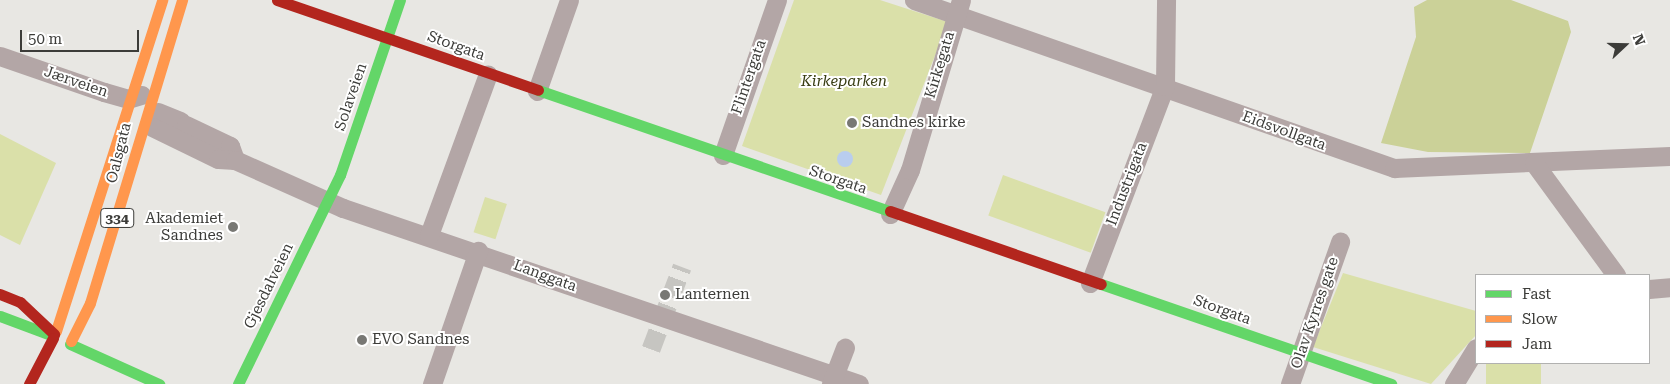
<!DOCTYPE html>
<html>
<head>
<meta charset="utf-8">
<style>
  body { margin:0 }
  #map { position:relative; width:1670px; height:384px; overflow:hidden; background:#e8e7e3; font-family:"Roboto Serif",serif }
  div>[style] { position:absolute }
  .green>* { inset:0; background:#dae0a9; transform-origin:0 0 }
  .forest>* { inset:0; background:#cbd198 }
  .water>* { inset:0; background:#b9cdee }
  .round { border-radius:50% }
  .street-tunnel>* { height:19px; margin-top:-9.5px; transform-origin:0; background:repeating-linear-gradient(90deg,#c6c5c1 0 19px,transparent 0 28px) }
  .street>* { height:19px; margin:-9.5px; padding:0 9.5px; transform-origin:9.5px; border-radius:9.5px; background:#b3a6a6 }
  .fast>* { height:11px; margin:-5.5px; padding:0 5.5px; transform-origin:5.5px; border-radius:5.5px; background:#63d668 }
  .slow>* { height:11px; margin:-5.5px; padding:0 5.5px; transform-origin:5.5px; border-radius:5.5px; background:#ff974d }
  .jam>* { height:11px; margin:-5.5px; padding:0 5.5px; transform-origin:5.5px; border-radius:5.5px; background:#b3261e }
  .dots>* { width:14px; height:14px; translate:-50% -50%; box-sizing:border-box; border:2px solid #fff; border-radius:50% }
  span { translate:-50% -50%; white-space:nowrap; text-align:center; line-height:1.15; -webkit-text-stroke:4px #fff; paint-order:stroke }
  .shield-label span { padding:1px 4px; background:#fff; border:1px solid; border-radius:4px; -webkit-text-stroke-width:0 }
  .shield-label { font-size:14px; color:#3c3c39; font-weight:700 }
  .street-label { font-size:15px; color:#3c3c39 }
  .park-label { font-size:15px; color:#383d13; font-style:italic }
  .poi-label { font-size:15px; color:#3c3c39 }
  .left { translate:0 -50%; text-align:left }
  .right { translate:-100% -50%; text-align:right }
  .legend { position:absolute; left:1475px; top:274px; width:175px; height:90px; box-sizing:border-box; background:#fff; border:1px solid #b1b1b0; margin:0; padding:6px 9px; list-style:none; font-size:15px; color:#3c3c39 }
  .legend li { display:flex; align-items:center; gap:10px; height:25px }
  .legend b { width:25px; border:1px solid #b1b1b0 }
  .north { position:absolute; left:1600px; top:20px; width:50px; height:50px; -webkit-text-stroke:4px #fff; paint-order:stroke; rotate:69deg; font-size:14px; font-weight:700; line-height:20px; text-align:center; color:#3c3c39 }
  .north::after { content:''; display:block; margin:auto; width:18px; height:22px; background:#3c3c39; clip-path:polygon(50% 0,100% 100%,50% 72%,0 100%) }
  .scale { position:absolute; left:20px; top:30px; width:119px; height:22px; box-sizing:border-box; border:2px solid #3c3c39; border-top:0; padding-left:6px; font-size:15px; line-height:18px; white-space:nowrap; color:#3c3c39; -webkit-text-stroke:4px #fff; paint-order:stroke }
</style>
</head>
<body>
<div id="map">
  <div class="green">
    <i style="clip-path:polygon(794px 0,880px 0,948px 22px,881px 195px,742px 146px)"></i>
    <i style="clip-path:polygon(0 134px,56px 163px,20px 245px,0 235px)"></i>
    <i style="left:1003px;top:175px;width:109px;height:43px;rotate:20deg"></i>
    <i style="left:485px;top:197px;width:23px;height:37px;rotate:18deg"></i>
    <i style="clip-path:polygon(1343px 273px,1476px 311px,1476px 335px,1431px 384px,1313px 347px)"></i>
    <i style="left:1486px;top:363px;width:55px;height:21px"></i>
  </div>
  <div class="forest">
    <i style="clip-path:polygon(1427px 0,1511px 0,1568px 21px,1571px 32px,1530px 153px,1428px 152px,1381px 143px,1416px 37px,1414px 7px)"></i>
  </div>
  <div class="water">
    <i class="round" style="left:837px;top:151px;width:16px;height:16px"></i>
  </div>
  <div class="street-tunnel">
    <i style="left:651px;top:349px;width:88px;rotate:-69.3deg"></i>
  </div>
  <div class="street">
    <i style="left:914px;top:0;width:509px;rotate:19.29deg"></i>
    <i style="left:1394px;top:168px;width:276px;rotate:-2.5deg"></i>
    <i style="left:0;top:56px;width:110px;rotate:19.1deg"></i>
    <i style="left:104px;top:92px;width:25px;rotate:16deg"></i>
    <i style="left:128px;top:99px;width:14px;rotate:-17deg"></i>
    <i style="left:537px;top:91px;width:96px;rotate:-70.6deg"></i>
    <i style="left:158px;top:112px;width:24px;rotate:22deg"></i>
    <i style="left:186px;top:125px;width:49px;rotate:25.5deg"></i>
    <i style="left:230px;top:146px;width:15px;rotate:70deg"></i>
    <i style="left:152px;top:127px;width:73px;rotate:25.9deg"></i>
    <i style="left:218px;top:159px;width:17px;rotate:3deg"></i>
    <i style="left:235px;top:160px;width:118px;rotate:24deg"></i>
    <i style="left:343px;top:208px;width:545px;rotate:18.83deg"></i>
    <i style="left:723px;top:155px;width:164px;rotate:-70.8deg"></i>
    <i style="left:1534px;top:163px;width:139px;rotate:53.8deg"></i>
    <i style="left:890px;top:214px;width:48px;rotate:-65.6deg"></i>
    <i style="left:910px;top:170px;width:177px;rotate:-73.3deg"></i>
    <i style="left:429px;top:235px;width:171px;rotate:-69.9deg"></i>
    <i style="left:1090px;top:283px;width:211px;rotate:-69.2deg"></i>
    <i style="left:1165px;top:86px;width:86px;rotate:-89.3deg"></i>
    <i style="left:1649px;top:289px;width:21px;rotate:-5deg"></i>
    <i style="left:432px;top:384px;width:141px;rotate:-70.9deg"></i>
    <i style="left:831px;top:384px;width:39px;rotate:-69deg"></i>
    <i style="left:1290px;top:384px;width:151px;rotate:-70.6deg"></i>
    <i style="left:1454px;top:384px;width:42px;rotate:-58.6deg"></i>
  </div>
  <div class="fast">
    <i style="left:538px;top:90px;width:372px;rotate:19deg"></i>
    <i style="left:1101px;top:284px;width:307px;rotate:19deg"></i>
    <i style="left:0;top:316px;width:51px;rotate:20.6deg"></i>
    <i style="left:70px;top:344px;width:98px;rotate:24.2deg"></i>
    <i style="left:238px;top:384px;width:233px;rotate:-64deg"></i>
    <i style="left:340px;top:175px;width:185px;rotate:-71.1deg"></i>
  </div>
  <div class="slow">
    <i style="left:56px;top:331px;width:348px;rotate:-72.2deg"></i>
    <i style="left:71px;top:341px;width:42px;rotate:-63.4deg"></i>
    <i style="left:90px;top:303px;width:317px;rotate:-73.1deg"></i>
  </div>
  <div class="jam">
    <i style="left:277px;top:0;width:276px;rotate:19deg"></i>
    <i style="left:890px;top:211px;width:223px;rotate:19.1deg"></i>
    <i style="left:0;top:294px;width:22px;rotate:22deg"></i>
    <i style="left:20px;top:302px;width:47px;rotate:43.3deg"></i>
    <i style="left:29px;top:384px;width:52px;rotate:-62.4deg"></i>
  </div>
  <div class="dots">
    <i style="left:852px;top:123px;background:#787874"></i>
    <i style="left:233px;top:227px;background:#787874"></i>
    <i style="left:665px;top:295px;background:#787874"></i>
    <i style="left:362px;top:340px;background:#787874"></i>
  </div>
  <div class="shield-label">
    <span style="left:117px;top:218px">334</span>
  </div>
  <div class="street-label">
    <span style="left:456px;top:46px;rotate:20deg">Storgata</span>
    <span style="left:940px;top:65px;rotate:-73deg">Kirkegata</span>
    <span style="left:749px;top:77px;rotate:-71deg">Flintergata</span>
    <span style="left:76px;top:82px;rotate:19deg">Jærveien</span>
    <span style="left:351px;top:97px;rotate:-71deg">Solaveien</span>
    <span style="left:1284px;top:131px;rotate:20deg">Eidsvollgata</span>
    <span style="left:119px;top:153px;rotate:-76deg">Oalsgata</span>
    <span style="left:838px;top:180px;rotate:19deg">Storgata</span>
    <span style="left:1127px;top:184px;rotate:-69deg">Industrigata</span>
    <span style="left:545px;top:276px;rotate:20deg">Langgata</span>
    <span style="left:269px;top:286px;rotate:-64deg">Gjesdalveien</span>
    <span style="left:1222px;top:310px;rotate:20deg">Storgata</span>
    <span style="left:1315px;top:313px;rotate:-71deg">Olav Kyrres gate</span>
  </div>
  <div class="park-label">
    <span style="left:844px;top:82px">Kirkeparken</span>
  </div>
  <div class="poi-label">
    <span class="left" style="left:862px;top:123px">Sandnes kirke</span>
    <span class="right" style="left:223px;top:227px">Akademiet<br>Sandnes</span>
    <span class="left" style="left:675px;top:295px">Lanternen</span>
    <span class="left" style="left:372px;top:340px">EVO Sandnes</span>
  </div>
  <ul class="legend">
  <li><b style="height:6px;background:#63d668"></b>Fast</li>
  <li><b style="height:6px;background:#ff974d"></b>Slow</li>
  <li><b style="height:6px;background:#b3261e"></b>Jam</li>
  </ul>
  <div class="north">N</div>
  <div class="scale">50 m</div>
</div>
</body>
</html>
